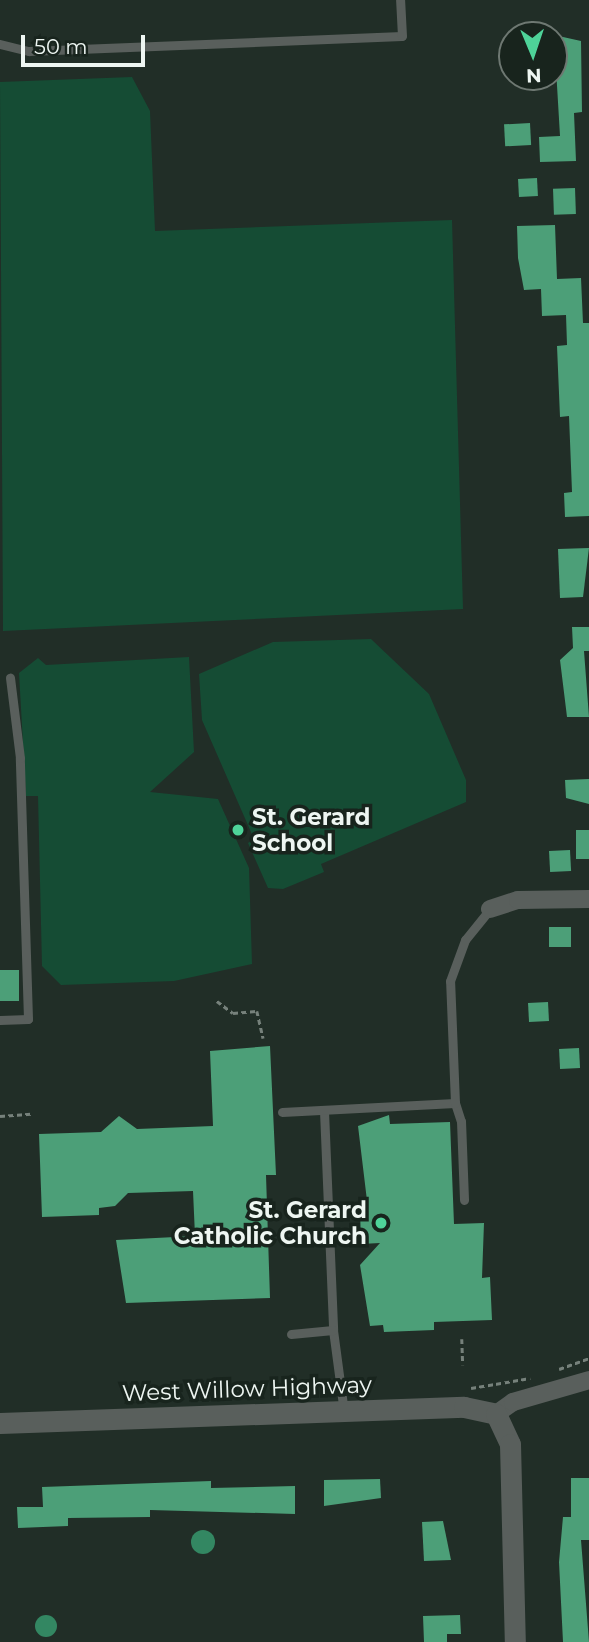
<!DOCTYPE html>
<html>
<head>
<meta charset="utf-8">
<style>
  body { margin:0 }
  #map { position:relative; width:589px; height:1642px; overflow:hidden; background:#212e27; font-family:Montserrat,sans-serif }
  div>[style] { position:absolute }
  .green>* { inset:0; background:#154c34 }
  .water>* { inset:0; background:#338762 }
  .round { border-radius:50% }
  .building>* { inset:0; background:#4c9f78; transform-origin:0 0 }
  .path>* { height:2.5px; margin-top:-1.25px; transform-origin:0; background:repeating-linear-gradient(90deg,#76817b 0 5px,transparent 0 8.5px) }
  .service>* { height:9px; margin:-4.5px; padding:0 4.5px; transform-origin:4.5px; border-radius:4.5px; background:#595f5c }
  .minor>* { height:18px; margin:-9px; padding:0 9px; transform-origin:9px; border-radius:9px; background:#595f5c }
  .tertiary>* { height:21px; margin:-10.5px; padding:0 10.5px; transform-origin:10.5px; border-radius:10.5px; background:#595f5c }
  .dots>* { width:19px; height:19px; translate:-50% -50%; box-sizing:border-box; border:4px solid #18241d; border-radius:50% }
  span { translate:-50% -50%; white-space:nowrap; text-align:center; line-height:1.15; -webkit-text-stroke:7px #18241d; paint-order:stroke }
  .poi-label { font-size:23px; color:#eef6f2; font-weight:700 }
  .left { translate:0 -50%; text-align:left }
  .right { translate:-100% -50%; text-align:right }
  .street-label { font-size:23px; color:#eef6f2 }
  .north { position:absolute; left:498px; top:21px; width:70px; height:70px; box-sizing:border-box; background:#18241d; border:2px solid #6e7872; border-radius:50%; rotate:178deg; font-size:19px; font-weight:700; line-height:28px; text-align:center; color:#eef6f2 }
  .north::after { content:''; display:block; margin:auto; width:24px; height:32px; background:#4ed399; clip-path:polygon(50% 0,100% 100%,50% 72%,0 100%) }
  .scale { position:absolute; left:21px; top:35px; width:124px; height:32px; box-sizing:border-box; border:4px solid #eef6f2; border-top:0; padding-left:9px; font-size:21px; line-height:24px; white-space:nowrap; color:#eef6f2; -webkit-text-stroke:5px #18241d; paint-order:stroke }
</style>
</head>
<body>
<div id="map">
  <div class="green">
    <i style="clip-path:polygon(132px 77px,150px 111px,155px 231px,452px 220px,463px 609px,3px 631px,0 82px)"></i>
    <i style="clip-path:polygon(371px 639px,429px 694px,466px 780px,466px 802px,321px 864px,324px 872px,283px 889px,268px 888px,248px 843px,254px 839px,202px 720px,199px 674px,273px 642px)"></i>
    <i style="clip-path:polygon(189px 657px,194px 752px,150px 792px,218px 799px,249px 868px,252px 964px,174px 981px,61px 985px,42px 966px,38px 796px,26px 796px,19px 673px,38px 658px,46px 665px)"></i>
  </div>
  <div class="water">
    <i class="round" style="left:191px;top:1530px;width:24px;height:24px"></i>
    <i class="round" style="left:35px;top:1615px;width:22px;height:22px"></i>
  </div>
  <div class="building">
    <i style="clip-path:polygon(554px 35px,581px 41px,582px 112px,574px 113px,576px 161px,540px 162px,539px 137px,560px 136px)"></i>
    <i style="left:530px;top:123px;width:22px;height:26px;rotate:87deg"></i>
    <i style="left:537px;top:178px;width:18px;height:19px;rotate:87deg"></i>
    <i style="left:575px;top:188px;width:26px;height:22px;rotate:88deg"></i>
    <i style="clip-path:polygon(555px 225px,557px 279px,581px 278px,583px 323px,589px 323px,589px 516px,565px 517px,564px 493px,572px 492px,569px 416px,560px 417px,557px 346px,567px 345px,566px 315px,542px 316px,541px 289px,524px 290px,518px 258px,517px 226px)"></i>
    <i style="clip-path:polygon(589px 548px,583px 597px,560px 598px,558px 549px)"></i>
    <i style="clip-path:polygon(572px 627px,589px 627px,589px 651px,584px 651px,589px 717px,567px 717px,560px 660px,573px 648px)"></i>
    <i style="clip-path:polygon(589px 779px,589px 804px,566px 798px,565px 780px)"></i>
    <i style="left:589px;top:830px;width:29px;height:13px;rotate:90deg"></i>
    <i style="left:570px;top:850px;width:21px;height:21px;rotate:87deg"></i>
    <i style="left:549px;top:927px;width:22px;height:20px"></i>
    <i style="left:0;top:970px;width:19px;height:31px"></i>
    <i style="left:548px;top:1002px;width:19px;height:20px;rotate:87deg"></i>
    <i style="clip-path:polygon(270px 1046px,276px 1175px,266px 1175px,270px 1298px,126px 1303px,116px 1240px,195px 1236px,193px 1191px,128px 1193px,115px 1206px,99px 1208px,99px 1215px,42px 1217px,39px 1134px,101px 1132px,119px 1116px,137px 1129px,213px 1126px,210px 1051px)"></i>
    <i style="left:579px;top:1048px;width:20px;height:20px;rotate:87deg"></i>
    <i style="clip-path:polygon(389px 1115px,390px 1124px,450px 1122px,454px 1224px,484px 1223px,482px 1278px,490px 1277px,492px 1320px,434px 1322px,434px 1330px,384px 1332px,383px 1325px,370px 1326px,360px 1265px,380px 1243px,361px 1244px,360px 1209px,368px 1209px,358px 1126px)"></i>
    <i style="clip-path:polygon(571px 1478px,589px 1478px,589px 1540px,581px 1540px,589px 1642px,563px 1642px,559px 1562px,563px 1517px,571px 1517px)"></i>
    <i style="clip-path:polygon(380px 1479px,381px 1498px,324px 1506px,324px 1480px)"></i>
    <i style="clip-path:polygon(211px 1481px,211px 1488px,295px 1486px,295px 1514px,150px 1510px,150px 1517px,68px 1518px,68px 1526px,18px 1528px,17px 1507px,43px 1507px,42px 1487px)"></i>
    <i style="clip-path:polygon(443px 1521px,451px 1560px,424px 1561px,422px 1522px)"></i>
    <i style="clip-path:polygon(460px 1615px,461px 1634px,447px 1634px,447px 1642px,424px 1642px,423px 1616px)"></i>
  </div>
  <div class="path">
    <i style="left:217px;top:1001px;width:20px;rotate:37deg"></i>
    <i style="left:233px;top:1013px;width:24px;rotate:-5deg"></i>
    <i style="left:257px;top:1011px;width:28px;rotate:77deg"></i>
    <i style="left:0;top:1116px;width:31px;rotate:-4deg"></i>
    <i style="left:462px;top:1339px;width:26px;rotate:88deg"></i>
    <i style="left:559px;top:1369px;width:32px;rotate:-20deg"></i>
    <i style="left:471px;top:1388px;width:60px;rotate:-9.6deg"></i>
  </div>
  <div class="service">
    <i style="left:0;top:44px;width:30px;rotate:14deg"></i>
    <i style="left:29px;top:51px;width:373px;rotate:-2.3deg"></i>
    <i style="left:402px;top:36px;width:36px;rotate:-93deg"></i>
    <i style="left:0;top:1020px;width:28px;rotate:-2deg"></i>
    <i style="left:28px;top:1019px;width:261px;rotate:-91.8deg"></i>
    <i style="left:20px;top:758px;width:81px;rotate:-97.1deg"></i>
    <i style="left:455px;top:1103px;width:19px;rotate:72deg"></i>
    <i style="left:461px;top:1121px;width:79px;rotate:87.8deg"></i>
    <i style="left:324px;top:1111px;width:219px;rotate:87.6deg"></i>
    <i style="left:333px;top:1330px;width:83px;rotate:82.4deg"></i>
    <i style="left:282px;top:1112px;width:173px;rotate:-3deg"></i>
    <i style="left:455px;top:1103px;width:122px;rotate:-92.3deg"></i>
    <i style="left:450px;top:981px;width:44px;rotate:-69.9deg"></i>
    <i style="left:465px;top:940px;width:40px;rotate:-51deg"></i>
    <i style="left:291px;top:1334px;width:42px;rotate:-5.4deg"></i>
  </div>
  <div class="minor">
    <i style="left:490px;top:909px;width:29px;rotate:-18deg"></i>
    <i style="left:518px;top:900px;width:71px;rotate:-0.8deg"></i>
    <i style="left:496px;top:1414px;width:21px;rotate:-35deg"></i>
    <i style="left:513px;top:1402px;width:79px;rotate:-16.1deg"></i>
  </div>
  <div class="tertiary">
    <i style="left:0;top:1423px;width:464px;rotate:-2deg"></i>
    <i style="left:464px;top:1407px;width:33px;rotate:12deg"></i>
    <i style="left:496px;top:1414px;width:33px;rotate:65deg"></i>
    <i style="left:510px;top:1444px;width:198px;rotate:88.6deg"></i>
  </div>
  <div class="dots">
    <i style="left:238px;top:830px;background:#4ed399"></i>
    <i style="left:381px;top:1223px;background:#4ed399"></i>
  </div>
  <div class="poi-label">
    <span class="left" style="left:252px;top:830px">St. Gerard<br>School</span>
    <span class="right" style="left:367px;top:1223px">St. Gerard<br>Catholic Church</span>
  </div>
  <div class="street-label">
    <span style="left:247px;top:1389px;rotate:-2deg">West Willow Highway</span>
  </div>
  <div class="north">N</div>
  <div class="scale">50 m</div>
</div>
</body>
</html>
